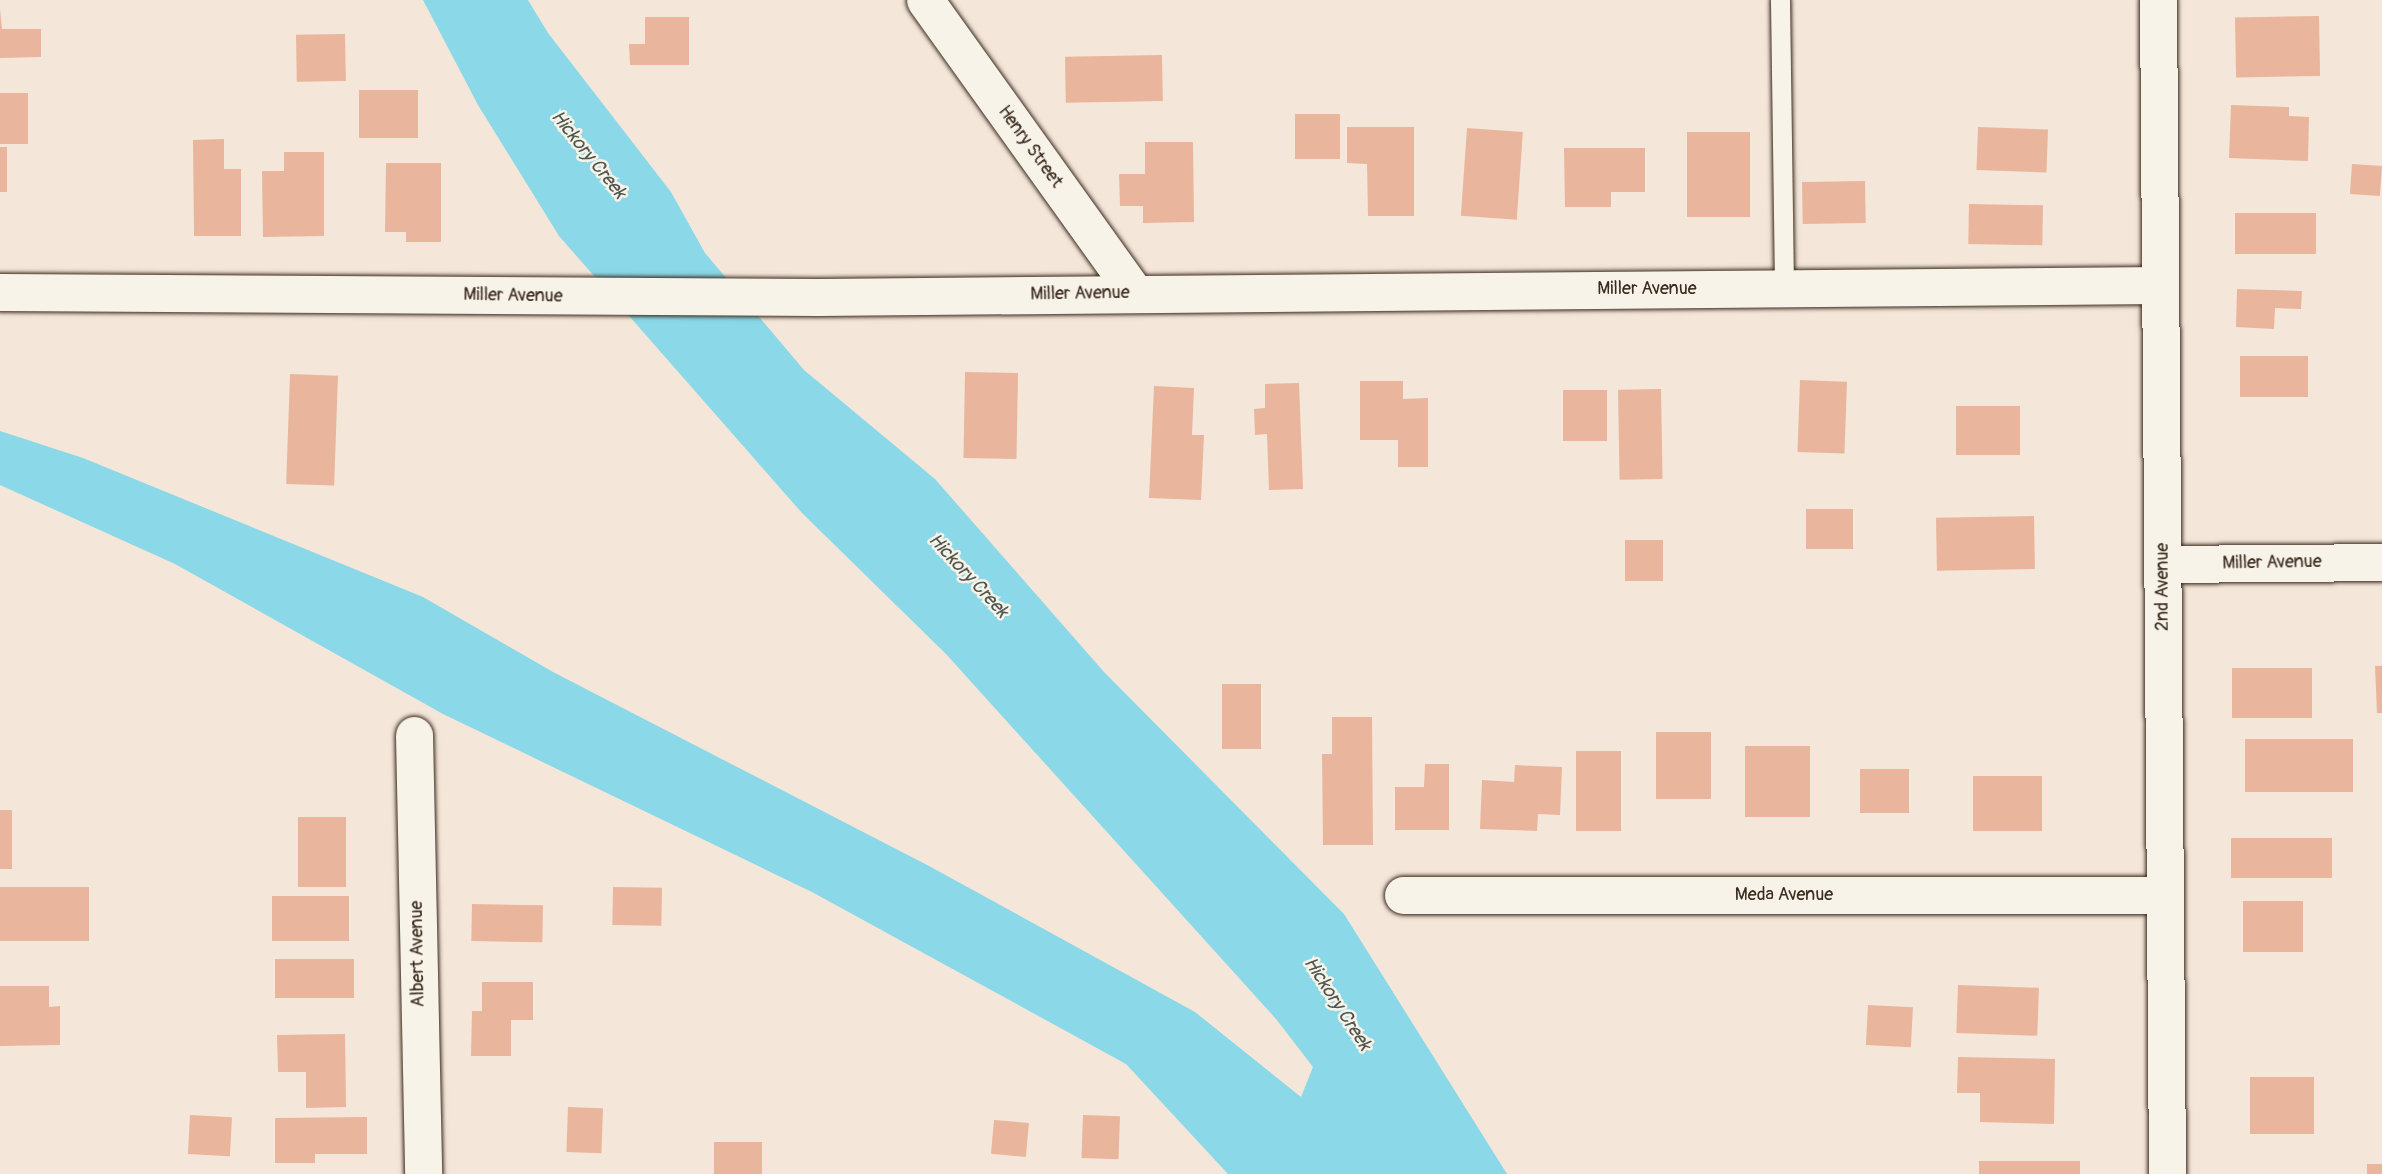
<!DOCTYPE html>
<html>
<head>
<meta charset="utf-8">
<style>
  body { margin:0 }
  #map { position:relative; width:2382px; height:1174px; overflow:hidden; background:#f4e7d9; font-family:Pangolin,sans-serif }
  div>[style] { position:absolute }
  .water>* { inset:0; background:#8ad8e8 }
  .building>* { inset:0; background:#e9b59c; transform-origin:0 0 }
  .roads { filter:drop-shadow(0 0 2px #3b2a1e) drop-shadow(0 0 2px #3b2a1e) }
  .service>* { height:19px; margin:-9.5px; padding:0 9.5px; transform-origin:9.5px; border-radius:9.5px; background:#f7f3e8 }
  .minor>* { height:37px; margin:-18.5px; padding:0 18.5px; transform-origin:18.5px; border-radius:18.5px; background:#f7f3e8 }
  span { translate:-50% -50%; white-space:nowrap; text-align:center; line-height:1.15; -webkit-text-stroke:5px #f7f3e8; paint-order:stroke }
  .street-label { font-size:18px; color:#3b2a1e }
  .water-label { font-size:19px; color:#4f5650; font-style:italic }
</style>
</head>
<body>
<div id="map">
  <div class="water">
    <i style="clip-path:polygon(423px 0,528px 0,548px 33px,671px 192px,705px 253px,804px 370px,935px 479px,1104px 672px,1344px 914px,1507px 1174px,1228px 1174px,1126px 1064px,812px 892px,443px 714px,175px 564px,0 485px,0 431px,83px 458px,423px 597px,553px 672px,929px 866px,1195px 1012px,1301px 1097px,1313px 1067px,1276px 1019px,946px 654px,802px 513px,559px 236px,478px 105px)"></i>
  </div>
  <div class="building">
    <i style="clip-path:polygon(0 9px,2px 29px,41px 29px,41px 57px,0 58px)"></i>
    <i style="left:2319px;top:16px;width:60px;height:84px;rotate:89deg"></i>
    <i style="clip-path:polygon(645px 17px,689px 17px,689px 65px,630px 65px,629px 44px,645px 44px)"></i>
    <i style="left:345px;top:34px;width:47px;height:49px;rotate:89deg"></i>
    <i style="left:1162px;top:55px;width:46px;height:97px;rotate:89deg"></i>
    <i style="left:418px;top:90px;width:48px;height:59px;rotate:90deg"></i>
    <i style="left:0;top:93px;width:28px;height:51px"></i>
    <i style="clip-path:polygon(2231px 105px,2289px 107px,2289px 116px,2309px 117px,2308px 161px,2229px 158px)"></i>
    <i style="left:1340px;top:114px;width:45px;height:45px;rotate:90deg"></i>
    <i style="clip-path:polygon(1347px 127px,1414px 127px,1414px 216px,1368px 216px,1367px 164px,1347px 163px)"></i>
    <i style="left:1978px;top:127px;width:70px;height:43px;rotate:2deg"></i>
    <i style="left:1467px;top:128px;width:56px;height:88px;rotate:4deg"></i>
    <i style="left:1687px;top:132px;width:63px;height:85px"></i>
    <i style="clip-path:polygon(224px 139px,224px 169px,241px 169px,241px 236px,194px 236px,193px 140px)"></i>
    <i style="clip-path:polygon(1145px 142px,1193px 142px,1194px 222px,1143px 223px,1143px 206px,1120px 206px,1119px 174px,1145px 174px)"></i>
    <i style="left:0;top:147px;width:7px;height:45px"></i>
    <i style="clip-path:polygon(1564px 148px,1645px 148px,1645px 192px,1611px 192px,1611px 207px,1565px 207px)"></i>
    <i style="clip-path:polygon(284px 152px,324px 152px,324px 236px,263px 237px,262px 171px,284px 171px)"></i>
    <i style="clip-path:polygon(386px 163px,441px 163px,441px 242px,406px 242px,406px 232px,385px 232px)"></i>
    <i style="left:2352px;top:164px;width:30px;height:30px;rotate:4deg"></i>
    <i style="left:1865px;top:181px;width:42px;height:63px;rotate:89deg"></i>
    <i style="left:1969px;top:204px;width:74px;height:40px;rotate:1deg"></i>
    <i style="left:2316px;top:213px;width:41px;height:81px;rotate:90deg"></i>
    <i style="clip-path:polygon(2237px 289px,2302px 291px,2301px 309px,2275px 308px,2274px 329px,2236px 327px)"></i>
    <i style="left:2308px;top:356px;width:41px;height:68px;rotate:90deg"></i>
    <i style="left:965px;top:372px;width:53px;height:86px;rotate:1deg"></i>
    <i style="left:290px;top:374px;width:48px;height:110px;rotate:2deg"></i>
    <i style="left:1800px;top:380px;width:47px;height:72px;rotate:2deg"></i>
    <i style="clip-path:polygon(1360px 381px,1403px 381px,1403px 399px,1428px 398px,1428px 467px,1398px 467px,1398px 440px,1360px 440px)"></i>
    <i style="clip-path:polygon(1299px 383px,1303px 489px,1269px 490px,1267px 434px,1255px 435px,1254px 409px,1265px 408px,1265px 384px)"></i>
    <i style="clip-path:polygon(1154px 386px,1194px 388px,1192px 435px,1204px 435px,1201px 500px,1149px 498px)"></i>
    <i style="left:1661px;top:389px;width:90px;height:43px;rotate:89deg"></i>
    <i style="left:1563px;top:390px;width:44px;height:51px"></i>
    <i style="left:1956px;top:406px;width:64px;height:49px"></i>
    <i style="left:1853px;top:509px;width:40px;height:47px;rotate:90deg"></i>
    <i style="left:2034px;top:516px;width:53px;height:98px;rotate:89deg"></i>
    <i style="left:1625px;top:540px;width:38px;height:41px"></i>
    <i style="clip-path:polygon(2375px 666px,2382px 666px,2382px 713px,2377px 713px)"></i>
    <i style="left:2232px;top:668px;width:80px;height:50px"></i>
    <i style="left:1261px;top:684px;width:65px;height:39px;rotate:90deg"></i>
    <i style="clip-path:polygon(1332px 717px,1372px 717px,1373px 845px,1323px 845px,1322px 754px,1332px 754px)"></i>
    <i style="left:1711px;top:732px;width:67px;height:55px;rotate:90deg"></i>
    <i style="left:2353px;top:739px;width:53px;height:108px;rotate:90deg"></i>
    <i style="left:1745px;top:746px;width:65px;height:71px"></i>
    <i style="left:1576px;top:751px;width:45px;height:80px"></i>
    <i style="clip-path:polygon(1425px 764px,1449px 764px,1449px 830px,1395px 830px,1395px 787px,1424px 787px)"></i>
    <i style="clip-path:polygon(1515px 765px,1562px 767px,1560px 815px,1538px 814px,1537px 831px,1480px 829px,1482px 780px,1514px 782px)"></i>
    <i style="left:1909px;top:769px;width:44px;height:49px;rotate:90deg"></i>
    <i style="left:1973px;top:776px;width:69px;height:55px"></i>
    <i style="left:0;top:810px;width:12px;height:59px"></i>
    <i style="left:298px;top:817px;width:48px;height:70px"></i>
    <i style="left:2332px;top:838px;width:40px;height:101px;rotate:90deg"></i>
    <i style="left:0;top:887px;width:89px;height:54px"></i>
    <i style="left:613px;top:887px;width:49px;height:38px;rotate:1deg"></i>
    <i style="left:272px;top:896px;width:77px;height:45px"></i>
    <i style="left:2243px;top:901px;width:60px;height:51px"></i>
    <i style="left:472px;top:904px;width:71px;height:37px;rotate:1deg"></i>
    <i style="left:275px;top:959px;width:79px;height:39px"></i>
    <i style="clip-path:polygon(482px 982px,533px 982px,533px 1020px,511px 1020px,511px 1056px,471px 1056px,472px 1011px,482px 1011px)"></i>
    <i style="left:1958px;top:985px;width:81px;height:48px;rotate:2deg"></i>
    <i style="clip-path:polygon(0 986px,49px 986px,49px 1007px,60px 1006px,60px 1045px,0 1046px)"></i>
    <i style="left:1868px;top:1005px;width:45px;height:40px;rotate:3deg"></i>
    <i style="clip-path:polygon(345px 1034px,346px 1107px,306px 1108px,306px 1072px,278px 1072px,277px 1035px)"></i>
    <i style="clip-path:polygon(1958px 1057px,2055px 1059px,2054px 1124px,1980px 1122px,1980px 1093px,1957px 1093px)"></i>
    <i style="left:2250px;top:1077px;width:64px;height:57px"></i>
    <i style="left:568px;top:1107px;width:35px;height:45px;rotate:2deg"></i>
    <i style="left:190px;top:1115px;width:42px;height:39px;rotate:3deg"></i>
    <i style="left:1083px;top:1115px;width:37px;height:43px;rotate:2deg"></i>
    <i style="clip-path:polygon(367px 1117px,367px 1154px,315px 1154px,315px 1163px,275px 1163px,275px 1118px)"></i>
    <i style="left:994px;top:1120px;width:35px;height:34px;rotate:5deg"></i>
    <i style="left:762px;top:1142px;width:32px;height:48px;rotate:90deg"></i>
    <i style="left:2080px;top:1161px;width:13px;height:101px;rotate:90deg"></i>
    <i style="left:2367px;top:1164px;width:15px;height:10px"></i>
  </div>
  <div class="roads">
    <div class="service">
      <i style="left:1780px;top:0;width:288px;rotate:89.2deg"></i>
    </div>
    <div class="minor">
      <i style="left:925px;top:0;width:360px;rotate:54.4deg"></i>
      <i style="left:2158px;top:0;width:1174px;rotate:89.56deg"></i>
      <i style="left:0;top:292px;width:818px;rotate:0.35deg"></i>
      <i style="left:818px;top:297px;width:1342px;rotate:-0.51deg"></i>
      <i style="left:2162px;top:564px;width:220px;rotate:-0.5deg"></i>
      <i style="left:414px;top:735px;width:439px;rotate:88.8deg"></i>
      <i style="left:1403px;top:895px;width:762px"></i>
    </div>
  </div>
  <div class="street-label">
    <span style="left:1030px;top:147px;rotate:54deg">Henry Street</span>
    <span style="left:1647px;top:289px">Miller Avenue</span>
    <span style="left:1080px;top:294px;rotate:-1deg">Miller Avenue</span>
    <span style="left:513px;top:296px;rotate:1deg">Miller Avenue</span>
    <span style="left:2272px;top:563px;rotate:-1deg">Miller Avenue</span>
    <span style="left:2163px;top:587px;rotate:-90deg">2nd Avenue</span>
    <span style="left:1784px;top:895px">Meda Avenue</span>
    <span style="left:418px;top:954px;rotate:-91deg">Albert Avenue</span>
  </div>
  <div class="water-label">
    <span style="left:588px;top:155px;rotate:51deg">Hickory Creek</span>
    <span style="left:968px;top:576px;rotate:47deg">Hickory Creek</span>
    <span style="left:1337px;top:1004px;rotate:57deg">Hickory Creek</span>
  </div>
</div>
</body>
</html>
